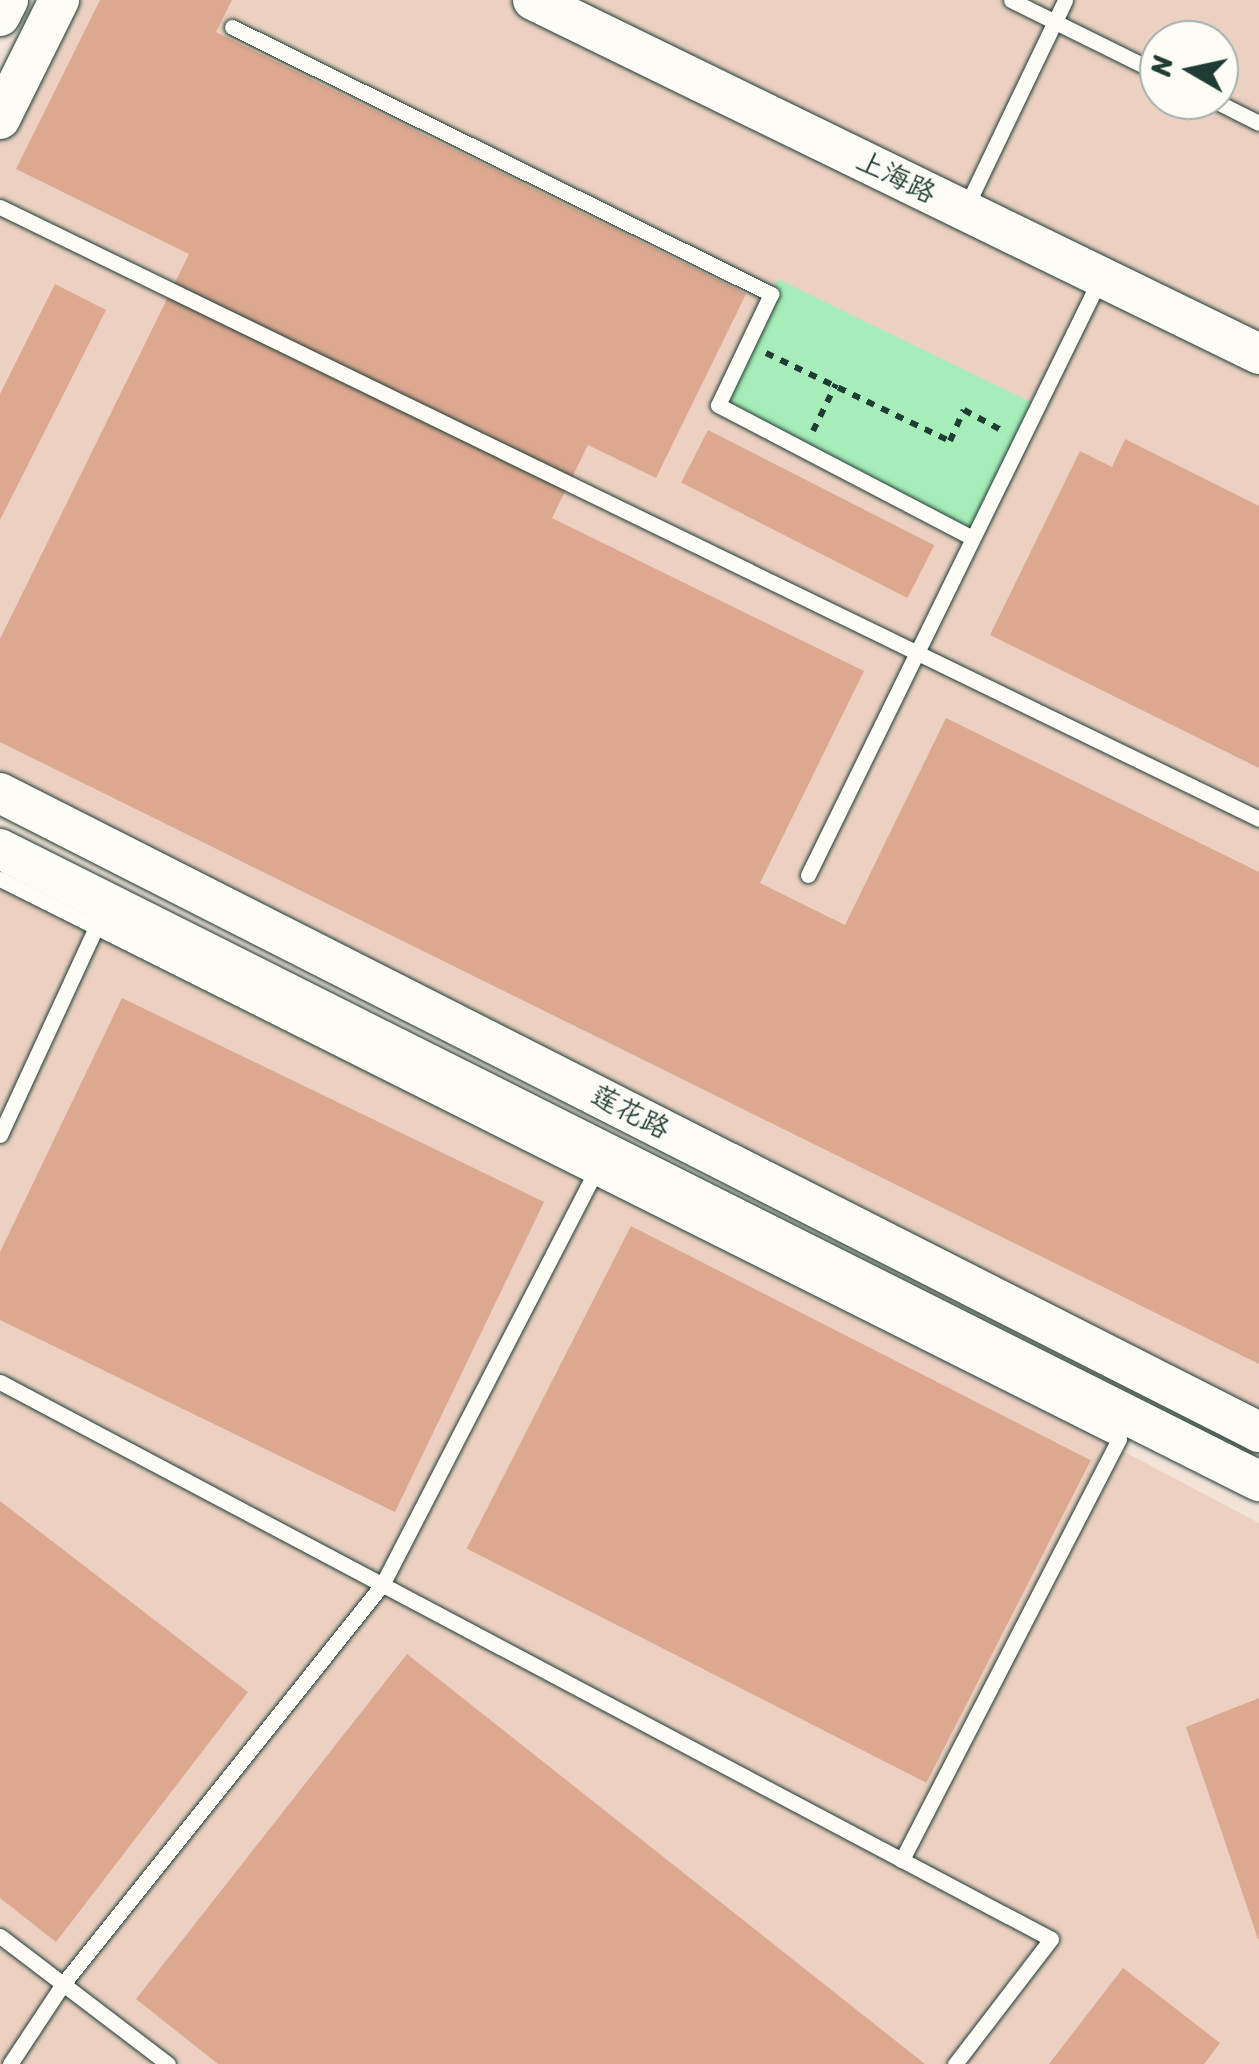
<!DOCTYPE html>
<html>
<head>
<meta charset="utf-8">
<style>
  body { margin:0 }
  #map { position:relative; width:1259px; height:2064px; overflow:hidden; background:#f3e3d8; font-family:Sriracha,"LXGW WenKai TC",sans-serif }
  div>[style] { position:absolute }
  .built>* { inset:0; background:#ecd1c2 }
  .green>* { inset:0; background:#a6edb9; transform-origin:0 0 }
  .building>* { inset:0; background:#dca890; transform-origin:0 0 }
  .path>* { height:6px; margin-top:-3px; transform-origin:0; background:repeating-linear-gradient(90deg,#1f3d34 0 8px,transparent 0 16px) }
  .roads { filter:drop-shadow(0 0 2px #1f3d34) drop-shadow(0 0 2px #1f3d34) }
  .service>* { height:15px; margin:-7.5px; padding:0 7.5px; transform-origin:7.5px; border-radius:7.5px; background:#fdfcf7 }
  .tertiary>* { height:40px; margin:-20px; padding:0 20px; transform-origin:20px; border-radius:20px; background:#fdfcf7 }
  span { translate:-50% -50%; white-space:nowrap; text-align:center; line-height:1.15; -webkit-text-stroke:9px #fdfcf7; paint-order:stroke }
  .street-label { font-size:28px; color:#1f3d34 }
  .north { position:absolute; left:1139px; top:20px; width:100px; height:100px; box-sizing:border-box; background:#fdfcf7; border:2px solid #a4b0a9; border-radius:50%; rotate:279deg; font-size:28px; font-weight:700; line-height:40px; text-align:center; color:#1f3d34 }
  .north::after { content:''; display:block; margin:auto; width:35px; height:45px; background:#1f3d34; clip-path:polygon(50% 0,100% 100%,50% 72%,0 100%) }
</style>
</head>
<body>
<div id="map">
  <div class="built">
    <i style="clip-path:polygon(evenodd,62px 0,1259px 0,1259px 1432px,0 793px,0 128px,62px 0,1159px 40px,1219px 40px,1219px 100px,1159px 100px,1159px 40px)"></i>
    <i style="clip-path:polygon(0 859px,1259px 1523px,1259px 2064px,0 2064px)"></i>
  </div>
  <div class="green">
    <i style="left:778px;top:279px;width:289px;height:140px;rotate:26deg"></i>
  </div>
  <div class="building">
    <i style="clip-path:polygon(100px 0,232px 0,216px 32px,746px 294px,656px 478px,588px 445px,552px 518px,864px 671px,760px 883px,845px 925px,946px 718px,1259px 872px,1259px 1364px,0 742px,0 639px,189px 254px,16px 169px)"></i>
    <i style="clip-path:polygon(55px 284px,106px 310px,0 520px,0 394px)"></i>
    <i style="left:708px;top:430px;width:254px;height:59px;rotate:27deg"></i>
    <i style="clip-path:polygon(1125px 439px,1259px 506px,1259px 768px,990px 635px,1080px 451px,1112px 467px)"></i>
    <i style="clip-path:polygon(122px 998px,544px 1202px,395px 1512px,0 1320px,0 1252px)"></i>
    <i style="left:631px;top:1226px;width:516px;height:362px;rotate:27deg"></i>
    <i style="clip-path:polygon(0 1501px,248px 1692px,56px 1942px,0 1898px)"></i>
    <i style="clip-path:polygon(407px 1654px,925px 2064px,218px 2064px,136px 1999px)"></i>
    <i style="clip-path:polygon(1259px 1698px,1259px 1939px,1258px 1939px,1186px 1727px)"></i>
    <i style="clip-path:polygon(1123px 1968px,1220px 2043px,1204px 2064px,1049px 2064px)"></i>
  </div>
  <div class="path">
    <i style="left:766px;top:353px;width:204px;rotate:25.6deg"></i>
    <i style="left:950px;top:441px;width:34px;rotate:-66deg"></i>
    <i style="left:964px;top:410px;width:44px;rotate:28.3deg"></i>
    <i style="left:813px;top:431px;width:52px;rotate:-63.9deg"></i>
  </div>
  <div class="roads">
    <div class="service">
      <i style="left:1011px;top:0;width:165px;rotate:26.3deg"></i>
      <i style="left:232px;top:27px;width:602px;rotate:26.35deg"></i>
      <i style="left:771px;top:294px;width:123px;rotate:115.5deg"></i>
      <i style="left:718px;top:405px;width:287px;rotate:27.6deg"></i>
      <i style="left:1213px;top:100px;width:51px;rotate:26.6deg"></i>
      <i style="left:0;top:207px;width:1400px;rotate:25.92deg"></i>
      <i style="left:966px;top:207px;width:229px;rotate:-64.4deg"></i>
      <i style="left:808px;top:875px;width:666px;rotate:-63.9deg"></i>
      <i style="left:0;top:879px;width:1251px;rotate:26.59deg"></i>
      <i style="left:1119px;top:1439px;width:474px;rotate:117.3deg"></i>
      <i style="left:0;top:1135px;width:236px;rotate:-65.2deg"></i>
      <i style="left:0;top:1382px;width:1189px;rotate:27.92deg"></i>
      <i style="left:1051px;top:1939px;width:158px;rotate:127.5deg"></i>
      <i style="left:0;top:1936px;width:211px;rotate:37.3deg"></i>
      <i style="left:10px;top:2064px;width:96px;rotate:-56.5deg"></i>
      <i style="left:63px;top:1984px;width:511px;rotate:-51.36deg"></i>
      <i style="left:382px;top:1585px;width:469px;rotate:-62.7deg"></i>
    </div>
    <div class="tertiary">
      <i style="left:533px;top:0;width:808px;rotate:25.99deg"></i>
      <i style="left:0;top:16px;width:18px;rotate:-63deg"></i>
      <i style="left:0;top:119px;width:133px;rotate:-63.6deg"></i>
      <i style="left:0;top:793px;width:1412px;rotate:26.91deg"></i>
      <i style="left:0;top:849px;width:1409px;rotate:26.66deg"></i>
    </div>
  </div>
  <div class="street-label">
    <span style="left:896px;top:177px;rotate:26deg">上海路</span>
    <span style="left:630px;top:1112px;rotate:27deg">莲花路</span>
  </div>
  <div class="north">N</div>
</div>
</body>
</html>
